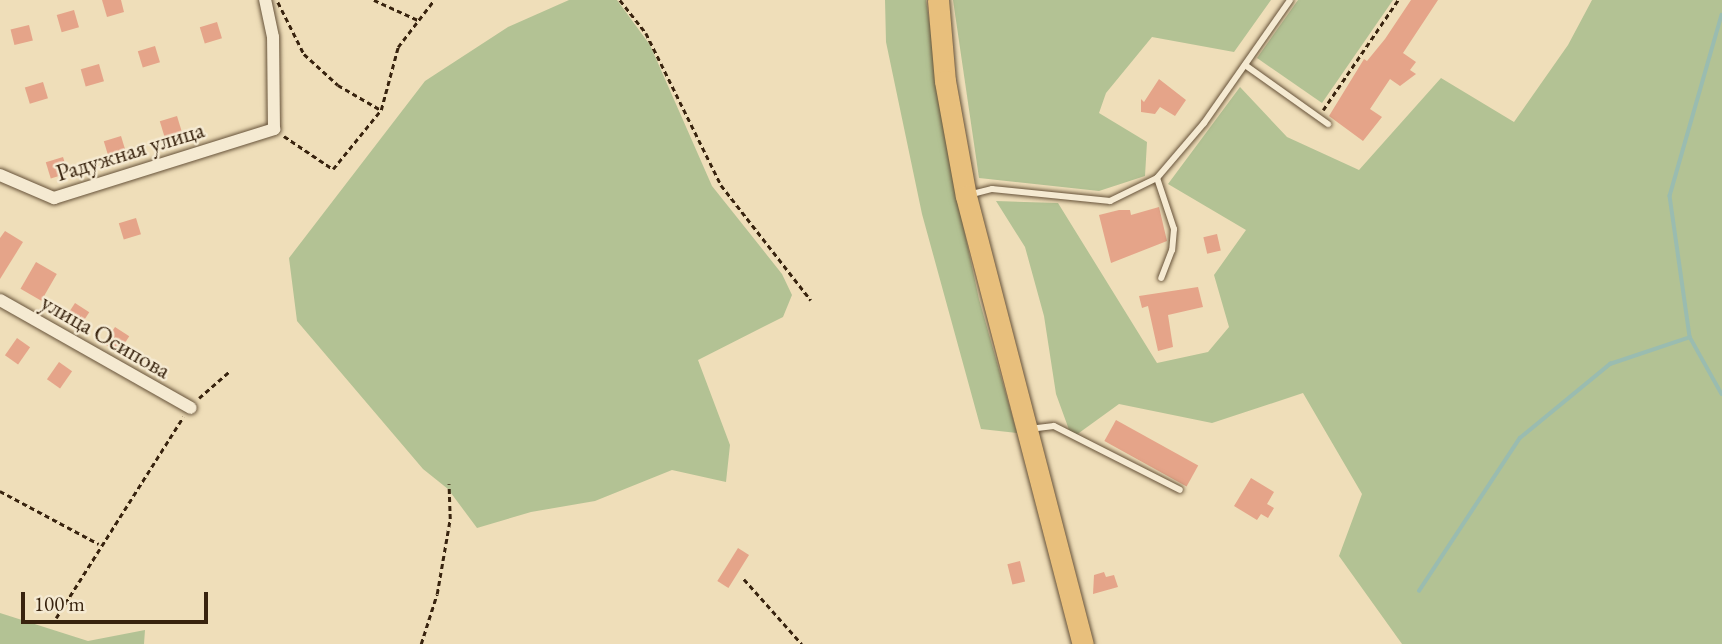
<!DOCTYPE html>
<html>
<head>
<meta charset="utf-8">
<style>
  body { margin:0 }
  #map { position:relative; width:1722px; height:644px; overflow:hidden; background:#efdeb9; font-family:"EB Garamond",serif }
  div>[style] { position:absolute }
  .green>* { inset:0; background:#b3c294 }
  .stream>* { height:3.5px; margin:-1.75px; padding:0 1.75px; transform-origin:1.75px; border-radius:1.75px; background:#9abcb0 }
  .building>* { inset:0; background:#e5a489; transform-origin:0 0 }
  .path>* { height:2.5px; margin-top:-1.25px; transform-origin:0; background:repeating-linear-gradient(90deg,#38230e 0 5px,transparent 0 8.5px) }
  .roads { filter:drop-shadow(0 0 2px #665239) drop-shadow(0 0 2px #665239) }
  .service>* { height:6px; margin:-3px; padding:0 3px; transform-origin:3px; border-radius:3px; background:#f5ead2 }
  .minor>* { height:12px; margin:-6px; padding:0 6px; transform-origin:6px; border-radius:6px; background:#f5ead2 }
  .primary>* { height:21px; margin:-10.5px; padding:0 10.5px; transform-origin:10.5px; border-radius:10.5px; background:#e8bf7c }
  span { translate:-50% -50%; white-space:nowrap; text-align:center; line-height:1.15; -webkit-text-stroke:5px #f5ead2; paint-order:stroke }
  .street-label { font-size:24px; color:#38230e }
  .scale { position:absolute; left:21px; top:592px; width:187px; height:32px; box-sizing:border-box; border:4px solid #38230e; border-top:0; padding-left:9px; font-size:21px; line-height:24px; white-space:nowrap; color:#38230e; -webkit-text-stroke:5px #f5ead2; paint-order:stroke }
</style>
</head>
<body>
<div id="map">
  <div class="green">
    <i style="clip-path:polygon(569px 0,617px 0,650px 45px,712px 186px,782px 274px,792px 295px,783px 317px,698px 360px,730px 445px,726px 482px,672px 470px,595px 501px,531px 512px,477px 528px,448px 489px,423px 469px,297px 321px,289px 258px,425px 81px,508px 27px)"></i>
    <i style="clip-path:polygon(885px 0,926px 0,954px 183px,979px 299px,1017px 433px,981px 429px,922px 214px,886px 42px)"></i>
    <i style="clip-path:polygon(953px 0,1271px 0,1234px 52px,1152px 37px,1106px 93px,1099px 113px,1147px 142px,1145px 176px,1099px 191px,979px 178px)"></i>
    <i style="clip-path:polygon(1298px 0,1393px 0,1322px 103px,1257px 58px)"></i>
    <i style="clip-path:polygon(1592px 0,1722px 0,1722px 644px,1402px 644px,1339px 556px,1362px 494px,1303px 393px,1212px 423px,1119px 404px,1072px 438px,1056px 394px,1044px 316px,1025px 247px,996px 201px,1058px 203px,1157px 363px,1208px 352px,1229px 327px,1214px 275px,1246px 230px,1168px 184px,1240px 87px,1287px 137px,1359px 170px,1441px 78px,1514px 122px,1568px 45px)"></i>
    <i style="clip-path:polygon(0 613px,88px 641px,145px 630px,144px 644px,0 644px)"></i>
  </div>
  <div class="stream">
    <i style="left:1722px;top:15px;width:188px;rotate:106deg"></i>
    <i style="left:1670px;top:196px;width:142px;rotate:81.9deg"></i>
    <i style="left:1690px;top:337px;width:65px;rotate:60.7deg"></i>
    <i style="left:1419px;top:591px;width:183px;rotate:-56.6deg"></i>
    <i style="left:1520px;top:438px;width:117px;rotate:-39.4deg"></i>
    <i style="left:1610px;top:364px;width:84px;rotate:-18.6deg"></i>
  </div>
  <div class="building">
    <i style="clip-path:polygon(102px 0,121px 0,124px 12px,107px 17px)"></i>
    <i style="clip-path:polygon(1411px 0,1438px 0,1403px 53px,1416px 62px,1410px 70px,1416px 74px,1400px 86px,1390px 79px,1370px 109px,1382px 117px,1363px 141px,1329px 116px,1364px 59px,1367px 61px,1385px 39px)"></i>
    <i style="left:74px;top:10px;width:18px;height:18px;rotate:74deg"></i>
    <i style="left:217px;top:22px;width:17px;height:18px;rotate:73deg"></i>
    <i style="left:29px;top:25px;width:16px;height:19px;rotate:76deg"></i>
    <i style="left:155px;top:46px;width:17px;height:18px;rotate:73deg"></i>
    <i style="left:99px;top:64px;width:18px;height:19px;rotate:74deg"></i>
    <i style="clip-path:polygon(1159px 79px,1186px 100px,1175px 116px,1160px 107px,1155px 114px,1141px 112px,1141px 99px,1144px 102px)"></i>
    <i style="left:43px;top:82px;width:17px;height:19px;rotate:73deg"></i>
    <i style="left:177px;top:116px;width:17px;height:18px;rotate:73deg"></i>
    <i style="left:121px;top:136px;width:17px;height:18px;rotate:73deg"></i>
    <i style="left:63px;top:157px;width:17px;height:18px;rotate:73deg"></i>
    <i style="clip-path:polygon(1159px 207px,1167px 241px,1111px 263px,1099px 215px,1119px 210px,1130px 210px,1131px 215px)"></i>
    <i style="left:136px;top:218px;width:17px;height:18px;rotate:73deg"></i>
    <i style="clip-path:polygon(5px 231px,23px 242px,0 279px,0 238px)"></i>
    <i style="left:1217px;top:234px;width:17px;height:14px;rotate:77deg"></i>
    <i style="left:36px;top:262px;width:24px;height:31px;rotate:30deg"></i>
    <i style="clip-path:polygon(1198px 287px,1203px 307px,1168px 315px,1173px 347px,1158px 351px,1148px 306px,1142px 308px,1139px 296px)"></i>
    <i style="left:75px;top:303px;width:17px;height:20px;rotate:33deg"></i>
    <i style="left:115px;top:327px;width:17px;height:20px;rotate:33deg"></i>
    <i style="left:17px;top:338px;width:16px;height:21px;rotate:35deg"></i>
    <i style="left:59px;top:362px;width:16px;height:21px;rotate:35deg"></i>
    <i style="left:1116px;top:420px;width:94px;height:24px;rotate:29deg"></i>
    <i style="clip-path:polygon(1251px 478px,1274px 492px,1267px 504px,1274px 508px,1268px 518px,1261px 514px,1257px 520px,1234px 506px)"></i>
    <i style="left:738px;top:548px;width:13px;height:39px;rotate:32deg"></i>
    <i style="left:1020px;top:561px;width:21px;height:13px;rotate:76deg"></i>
    <i style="clip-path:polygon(1104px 572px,1106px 577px,1114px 575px,1118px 587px,1093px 594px,1094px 575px)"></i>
  </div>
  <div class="path">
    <i style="left:374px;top:0;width:48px;rotate:24.4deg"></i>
    <i style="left:620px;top:0;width:42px;rotate:51.8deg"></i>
    <i style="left:646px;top:33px;width:169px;rotate:63.7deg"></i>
    <i style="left:721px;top:185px;width:146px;rotate:52deg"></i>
    <i style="left:278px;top:2px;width:58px;rotate:63.4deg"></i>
    <i style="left:304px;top:54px;width:46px;rotate:42.4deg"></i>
    <i style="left:338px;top:85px;width:50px;rotate:30.2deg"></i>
    <i style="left:1323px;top:110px;width:133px;rotate:-55.7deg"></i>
    <i style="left:284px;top:136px;width:59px;rotate:34deg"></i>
    <i style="left:333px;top:169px;width:76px;rotate:-50.9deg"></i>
    <i style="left:381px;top:110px;width:65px;rotate:-74.9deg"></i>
    <i style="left:398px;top:47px;width:59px;rotate:-52.5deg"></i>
    <i style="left:199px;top:398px;width:41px;rotate:-41.1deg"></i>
    <i style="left:0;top:491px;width:112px;rotate:28.2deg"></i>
    <i style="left:744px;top:579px;width:87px;rotate:48.3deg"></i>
    <i style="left:56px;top:618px;width:238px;rotate:-57.7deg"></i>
    <i style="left:421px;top:644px;width:52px;rotate:-72.3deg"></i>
    <i style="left:437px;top:594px;width:76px;rotate:-80.2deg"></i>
    <i style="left:450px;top:519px;width:35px;rotate:-92deg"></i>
  </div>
  <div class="roads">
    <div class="service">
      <i style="left:1245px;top:65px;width:102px;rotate:35.4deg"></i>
      <i style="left:1157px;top:178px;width:54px;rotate:71.6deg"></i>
      <i style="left:1174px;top:229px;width:21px;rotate:95deg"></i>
      <i style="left:1172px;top:250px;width:30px;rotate:111deg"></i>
      <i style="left:968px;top:195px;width:25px;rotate:-14deg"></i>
      <i style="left:992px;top:189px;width:119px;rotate:5.8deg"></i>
      <i style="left:1110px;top:201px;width:52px;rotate:-26.1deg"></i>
      <i style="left:1157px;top:178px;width:72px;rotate:-49.5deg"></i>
      <i style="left:1204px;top:123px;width:150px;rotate:-55deg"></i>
      <i style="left:1029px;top:429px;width:25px;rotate:-7deg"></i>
      <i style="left:1054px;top:426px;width:141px;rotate:26.9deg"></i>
    </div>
    <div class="minor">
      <i style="left:0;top:175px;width:59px;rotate:23.1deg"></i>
      <i style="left:54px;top:198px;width:231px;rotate:-17.4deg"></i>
      <i style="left:274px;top:129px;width:92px;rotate:-90.6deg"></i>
      <i style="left:273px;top:37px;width:38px;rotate:-102deg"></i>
      <i style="left:0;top:300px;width:219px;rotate:29.5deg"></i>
    </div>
    <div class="primary">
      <i style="left:938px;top:0;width:81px;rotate:85.1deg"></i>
      <i style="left:945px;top:81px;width:117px;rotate:79.7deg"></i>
      <i style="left:966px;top:196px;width:463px;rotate:75.4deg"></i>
    </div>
  </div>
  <div class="street-label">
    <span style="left:130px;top:151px;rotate:-17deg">Радужная улица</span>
    <span style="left:106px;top:336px;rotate:30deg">улица Осипова</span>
  </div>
  <div class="scale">100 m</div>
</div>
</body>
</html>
